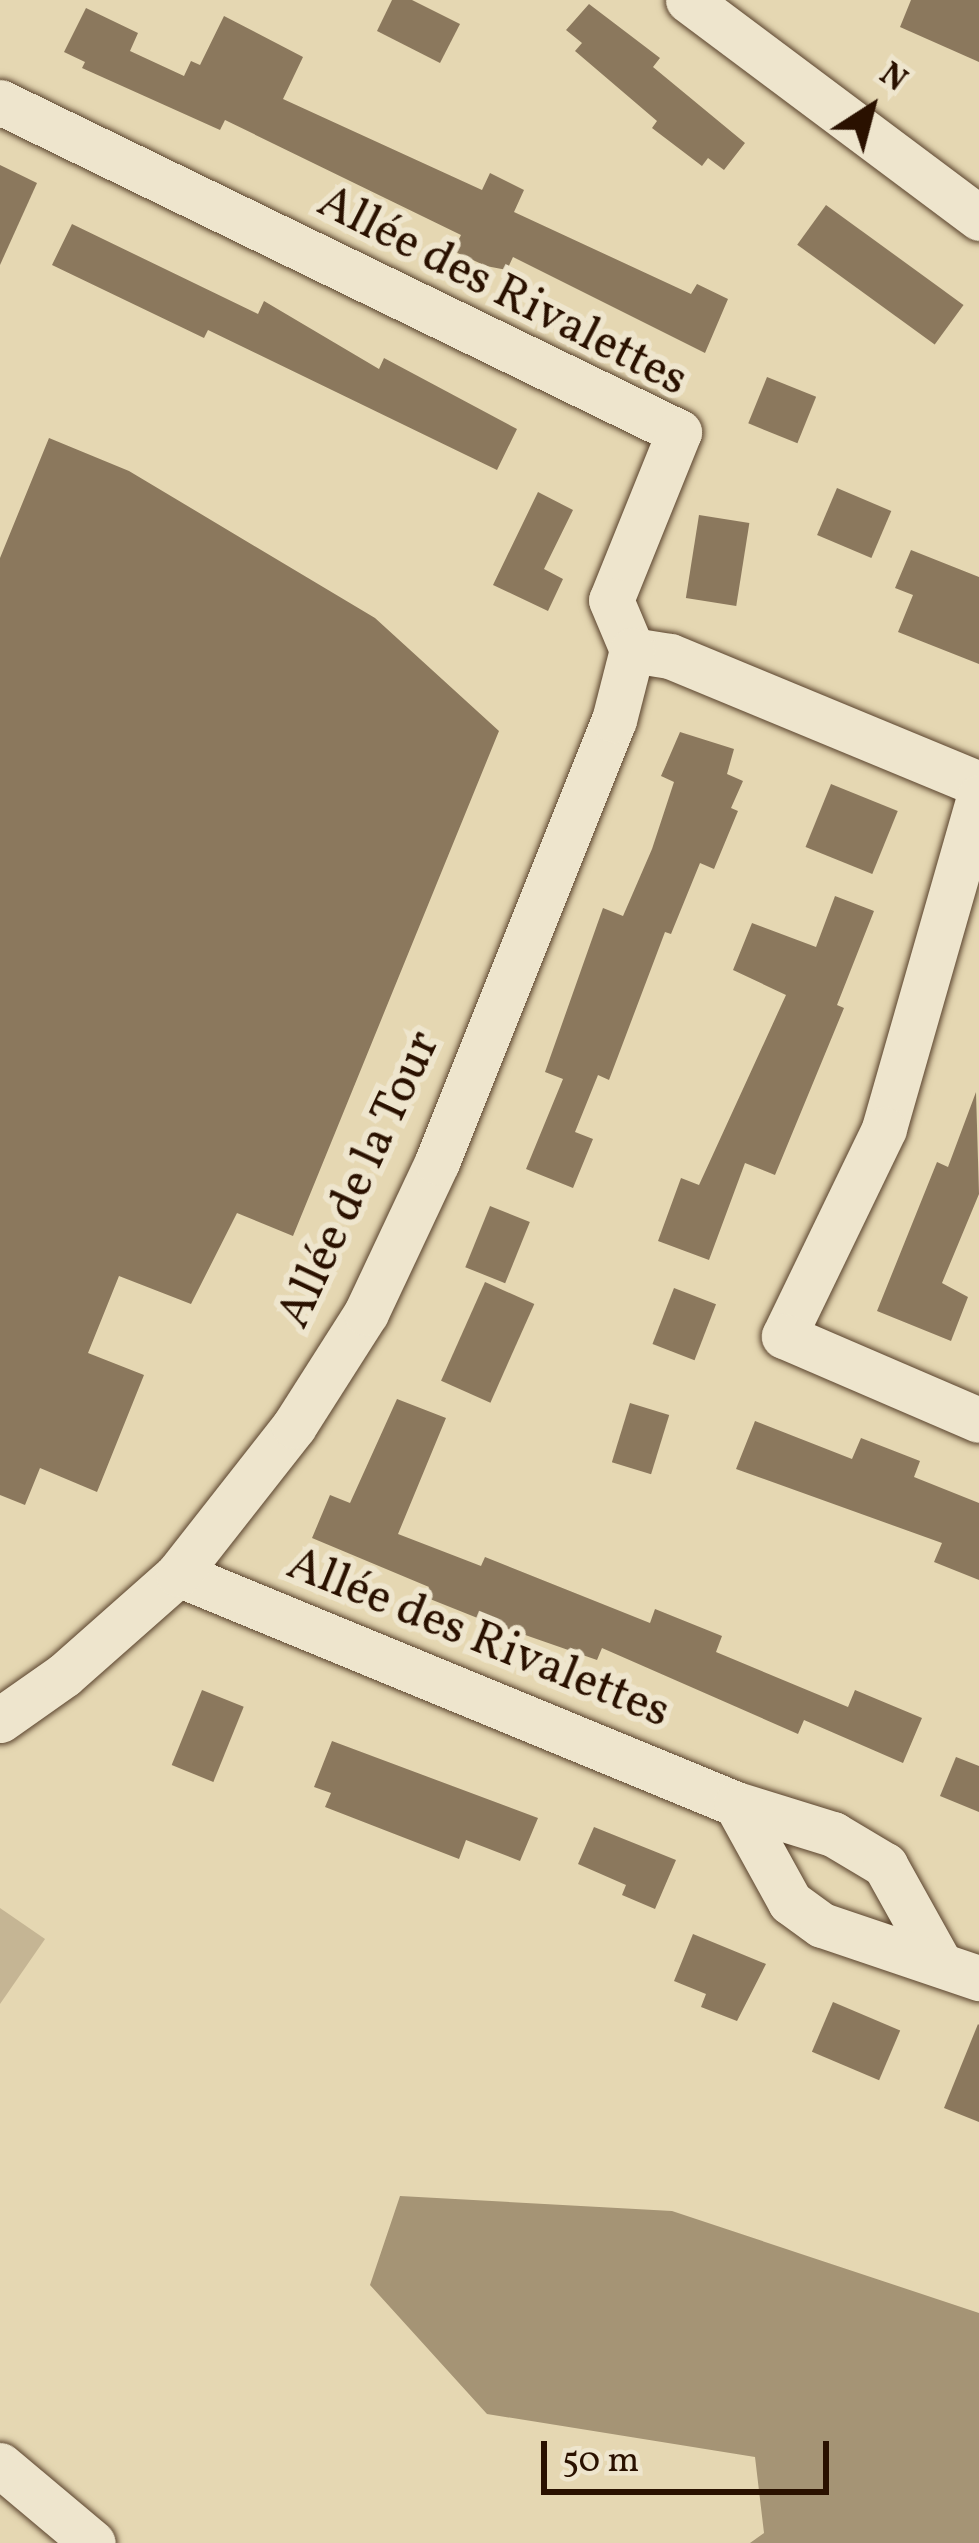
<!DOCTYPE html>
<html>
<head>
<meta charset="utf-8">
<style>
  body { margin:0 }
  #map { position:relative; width:979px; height:2543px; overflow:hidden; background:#e5d7b2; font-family:Vollkorn,serif }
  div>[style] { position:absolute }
  .green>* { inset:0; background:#c5b594 }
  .water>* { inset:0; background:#a59475 }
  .building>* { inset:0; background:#8b785d; transform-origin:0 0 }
  .roads { filter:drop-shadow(0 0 3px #59422c) drop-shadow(0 0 3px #59422c) }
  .street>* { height:45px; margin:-22.5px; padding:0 22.5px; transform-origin:22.5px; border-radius:22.5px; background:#eee5cd }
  span { translate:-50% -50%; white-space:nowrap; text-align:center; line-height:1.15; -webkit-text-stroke:12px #eee5cd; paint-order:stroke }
  .street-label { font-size:48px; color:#2a1100 }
  .north { position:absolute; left:811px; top:48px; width:120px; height:120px; -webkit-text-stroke:9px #eee5cd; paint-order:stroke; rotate:36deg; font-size:33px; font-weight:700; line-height:48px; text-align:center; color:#2a1100 }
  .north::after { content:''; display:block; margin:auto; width:42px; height:54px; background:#2a1100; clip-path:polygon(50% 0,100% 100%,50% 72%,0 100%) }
  .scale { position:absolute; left:541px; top:2441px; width:288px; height:54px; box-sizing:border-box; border:6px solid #2a1100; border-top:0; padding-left:15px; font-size:36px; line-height:42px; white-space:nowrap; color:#2a1100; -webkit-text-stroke:9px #eee5cd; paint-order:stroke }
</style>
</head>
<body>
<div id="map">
  <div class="green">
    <i style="clip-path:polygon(0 1908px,45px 1939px,0 2004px)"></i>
  </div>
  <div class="water">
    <i style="clip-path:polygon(400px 2196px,672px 2211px,979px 2313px,979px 2543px,750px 2543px,764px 2533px,755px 2457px,487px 2414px,370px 2285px)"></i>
  </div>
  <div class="building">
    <i style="clip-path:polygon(392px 0,412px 0,460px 24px,440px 63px,377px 31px)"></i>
    <i style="clip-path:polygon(911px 0,979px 0,979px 62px,900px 27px)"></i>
    <i style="clip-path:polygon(589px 4px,660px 58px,653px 67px,745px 143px,724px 170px,708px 158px,702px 166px,652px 128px,657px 121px,575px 51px,582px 43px,566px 30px)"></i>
    <i style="clip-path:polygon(86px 8px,138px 33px,130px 51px,184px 76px,191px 61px,200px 65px,224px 16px,303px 57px,283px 99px,482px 190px,490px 173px,524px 190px,514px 212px,691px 294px,697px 284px,728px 299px,705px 353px,513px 257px,507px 270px,486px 266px,453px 251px,461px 235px,225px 120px,220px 130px,82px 68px,85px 62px,64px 52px)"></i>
    <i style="clip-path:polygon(0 165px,37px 183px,0 265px)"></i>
    <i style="left:826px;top:205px;width:170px;height:49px;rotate:36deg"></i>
    <i style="clip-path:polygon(72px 224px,258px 314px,264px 301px,379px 369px,384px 358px,517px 429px,497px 470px,208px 330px,204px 338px,52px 265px)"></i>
    <i style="left:767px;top:377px;width:53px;height:50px;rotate:22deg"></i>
    <i style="clip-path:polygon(49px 438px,129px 471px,375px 618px,499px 731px,293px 1236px,237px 1213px,191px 1304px,119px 1276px,88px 1353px,144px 1375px,97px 1492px,40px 1468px,25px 1505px,0 1495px,0 558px)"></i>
    <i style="left:837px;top:488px;width:59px;height:51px;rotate:23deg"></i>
    <i style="clip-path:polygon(538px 492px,573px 510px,544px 569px,563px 579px,548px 611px,493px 585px)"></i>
    <i style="left:699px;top:515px;width:51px;height:84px;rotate:9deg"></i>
    <i style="clip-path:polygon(911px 550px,979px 577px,979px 664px,898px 632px,913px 595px,895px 588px)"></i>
    <i style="clip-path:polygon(680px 732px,734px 749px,727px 774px,743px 781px,731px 808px,738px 811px,714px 869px,700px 863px,671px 934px,665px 932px,609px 1080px,598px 1075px,575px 1132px,593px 1139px,573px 1188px,526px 1169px,563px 1079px,545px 1072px,603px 908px,623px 916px,652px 849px,674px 782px,661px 776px)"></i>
    <i style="left:831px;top:784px;width:72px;height:68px;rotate:22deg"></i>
    <i style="clip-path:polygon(835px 896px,874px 911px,837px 1005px,844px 1008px,775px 1175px,745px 1163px,709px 1260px,658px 1241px,681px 1178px,699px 1185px,786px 995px,733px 970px,752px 923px,816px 947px)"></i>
    <i style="clip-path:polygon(976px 1092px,979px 1194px,942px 1283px,968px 1297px,951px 1341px,877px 1311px,937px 1162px,948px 1167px)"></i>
    <i style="left:490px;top:1206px;width:43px;height:66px;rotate:22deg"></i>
    <i style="left:485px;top:1282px;width:54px;height:108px;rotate:24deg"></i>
    <i style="left:674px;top:1288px;width:45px;height:60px;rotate:21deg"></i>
    <i style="clip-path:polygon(397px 1399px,446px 1418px,398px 1534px,481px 1566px,485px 1557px,650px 1623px,655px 1609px,722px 1636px,716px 1652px,848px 1707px,855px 1690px,922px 1718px,903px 1763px,804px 1720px,798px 1734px,602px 1648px,597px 1660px,485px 1621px,425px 1597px,429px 1587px,312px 1538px,330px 1495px,350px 1503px)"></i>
    <i style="left:630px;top:1403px;width:41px;height:62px;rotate:17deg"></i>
    <i style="clip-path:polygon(755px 1421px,852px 1459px,861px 1438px,920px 1461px,914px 1477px,979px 1503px,979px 1580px,934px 1562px,942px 1543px,736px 1469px)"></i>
    <i style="left:202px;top:1690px;width:45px;height:81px;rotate:22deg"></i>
    <i style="clip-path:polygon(332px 1741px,538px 1818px,520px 1861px,466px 1840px,459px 1859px,325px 1807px,331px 1793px,314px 1787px)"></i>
    <i style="clip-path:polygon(956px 1757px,979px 1766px,979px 1812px,940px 1796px)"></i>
    <i style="clip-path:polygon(594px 1827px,676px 1860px,655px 1909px,622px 1895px,626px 1885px,578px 1864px)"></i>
    <i style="clip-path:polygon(693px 1934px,766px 1964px,737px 2021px,701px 2007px,706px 1994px,674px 1981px)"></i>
    <i style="left:833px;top:2002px;width:73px;height:54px;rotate:23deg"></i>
    <i style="clip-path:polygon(978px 2024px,979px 2025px,979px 2122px,944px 2108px)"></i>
  </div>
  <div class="roads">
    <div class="street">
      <i style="left:688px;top:0;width:364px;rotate:36.8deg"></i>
      <i style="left:0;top:102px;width:755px;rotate:25.92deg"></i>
      <i style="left:679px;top:432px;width:181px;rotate:112deg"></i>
      <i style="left:611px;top:600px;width:54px;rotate:67.2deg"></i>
      <i style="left:632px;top:650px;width:38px;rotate:9deg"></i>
      <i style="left:670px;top:656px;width:334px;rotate:22.5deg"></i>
      <i style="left:979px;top:797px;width:345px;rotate:106deg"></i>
      <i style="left:884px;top:1129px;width:230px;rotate:115.8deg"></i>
      <i style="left:784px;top:1336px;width:212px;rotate:23.3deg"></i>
      <i style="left:178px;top:1574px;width:604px;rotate:22.4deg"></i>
      <i style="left:736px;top:1804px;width:102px;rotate:17.2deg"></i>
      <i style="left:833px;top:1834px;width:61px;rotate:30.8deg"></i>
      <i style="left:885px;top:1865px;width:111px;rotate:60.9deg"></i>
      <i style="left:0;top:1720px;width:78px;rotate:-35.1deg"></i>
      <i style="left:64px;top:1675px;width:152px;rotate:-41.5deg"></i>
      <i style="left:178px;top:1574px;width:188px;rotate:-51.9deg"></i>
      <i style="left:294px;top:1426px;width:134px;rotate:-57.5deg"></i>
      <i style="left:366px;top:1313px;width:167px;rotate:-64.8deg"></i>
      <i style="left:437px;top:1162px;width:476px;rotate:-68.2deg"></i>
      <i style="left:614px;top:720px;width:72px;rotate:-75.6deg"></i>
      <i style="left:736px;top:1804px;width:112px;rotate:61.1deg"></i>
      <i style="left:790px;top:1902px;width:39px;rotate:36deg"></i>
      <i style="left:822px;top:1925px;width:166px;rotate:18.7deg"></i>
      <i style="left:0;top:2465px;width:121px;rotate:40deg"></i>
    </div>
  </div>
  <div class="street-label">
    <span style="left:502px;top:292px;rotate:27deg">Allée des Rivalettes</span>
    <span style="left:360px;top:1180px;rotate:-65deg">Allée de la Tour</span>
    <span style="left:478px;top:1639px;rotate:22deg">Allée des Rivalettes</span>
  </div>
  <div class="north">N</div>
  <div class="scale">50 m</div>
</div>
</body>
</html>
